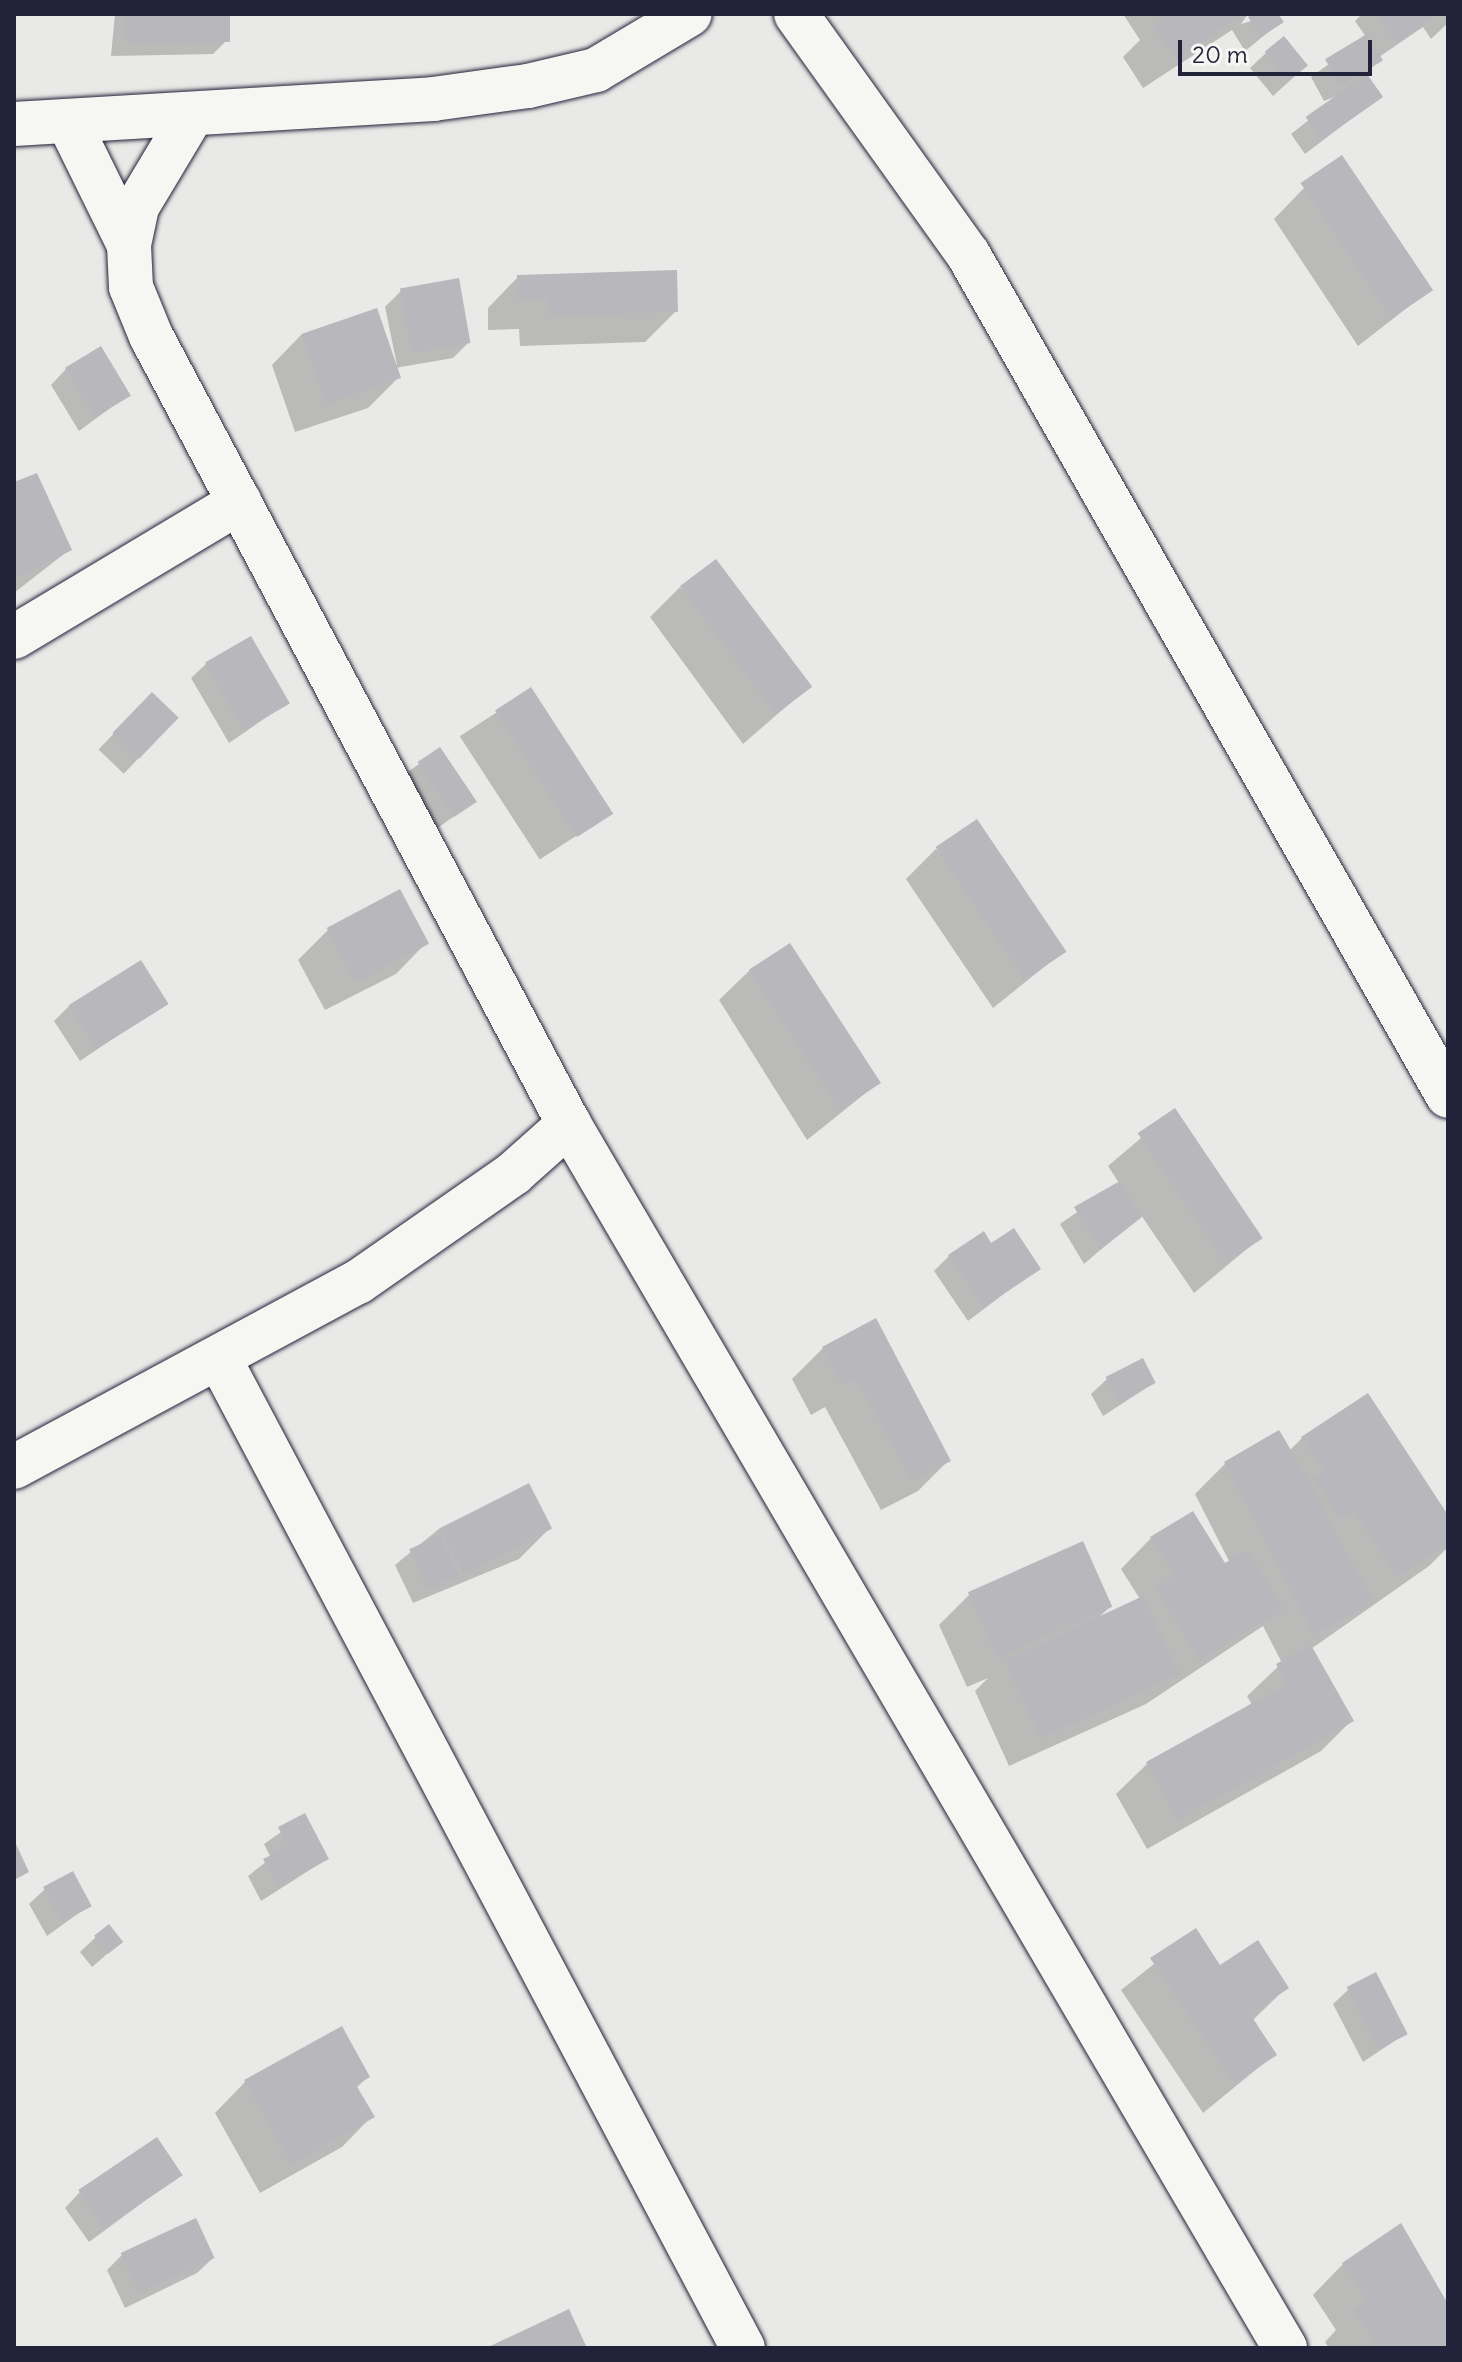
<!DOCTYPE html>
<html>
<head>
<meta charset="utf-8">
<style>
  body { margin:0 }
  #map { position:relative; width:1462px; height:2362px; overflow:hidden; background:#e9e9e7; font-family:Delius,sans-serif }
  div>[style] { position:absolute }
  .shadow>* { inset:0; background:#0003; transform-origin:0 0 }
  .building>* { inset:0; background:#b8b8bc; transform-origin:0 0 }
  .roads { filter:drop-shadow(0 0 2px #22223b) drop-shadow(0 0 2px #22223b) }
  .minor>* { height:44px; margin:-22px; padding:0 22px; transform-origin:22px; border-radius:22px; background:#f6f6f2 }
  span { translate:-50% -50%; white-space:nowrap; text-align:center; line-height:1.15; -webkit-text-stroke:7px #f6f6f2; paint-order:stroke }
  .frame { position:absolute; inset:0; border:16px solid #22223b; pointer-events:none }
  .scale { position:absolute; left:1178px; top:40px; width:194px; height:36px; box-sizing:border-box; border:4px solid #22223b; border-top:0; padding-left:10px; font-size:24px; line-height:28px; white-space:nowrap; color:#22223b; -webkit-text-stroke:6px #f6f6f2; paint-order:stroke }
</style>
</head>
<body>
<div id="map">
  <div class="shadow">
    <i style="clip-path:polygon(115px 14px,228px 14px,228px 39px,213px 54px,111px 56px)"></i>
    <i style="clip-path:polygon(1123px 14px,1248px 14px,1241px 24px,1276px 14px,1281px 22px,1245px 51px,1232px 30px,1143px 88px,1123px 57px,1140px 40px)"></i>
    <i style="clip-path:polygon(1362px 14px,1448px 14px,1448px 23px,1431px 39px,1423px 27px,1379px 57px,1366px 76px,1380px 97px,1305px 154px,1291px 134px,1342px 94px,1324px 101px,1311px 77px,1366px 37px,1355px 21px)"></i>
    <i style="clip-path:polygon(1266px 53px,1306px 66px,1273px 96px,1250px 68px)"></i>
    <i style="clip-path:polygon(1304px 188px,1430px 290px,1358px 346px,1274px 219px)"></i>
    <i style="clip-path:polygon(518px 277px,676px 311px,645px 342px,520px 346px,519px 329px,488px 330px,488px 308px)"></i>
    <i style="clip-path:polygon(401px 291px,469px 342px,453px 358px,395px 368px,398px 378px,368px 408px,295px 432px,272px 365px,302px 334px,397px 365px,385px 307px)"></i>
    <i style="clip-path:polygon(66px 369px,128px 395px,79px 431px,51px 385px)"></i>
    <i style="clip-path:polygon(14px 484px,69px 550px,14px 593px)"></i>
    <i style="clip-path:polygon(680px 587px,809px 687px,743px 744px,650px 617px)"></i>
    <i style="clip-path:polygon(207px 663px,287px 703px,229px 743px,191px 678px)"></i>
    <i style="left:531px;top:690px;width:147px;height:85px;rotate:57deg"></i>
    <i style="left:152px;top:694px;width:35px;height:77px;rotate:44deg"></i>
    <i style="left:439px;top:750px;width:63px;height:46px;rotate:55deg"></i>
    <i style="clip-path:polygon(936px 849px,1064px 951px,993px 1008px,906px 879px)"></i>
    <i style="clip-path:polygon(329px 929px,426px 943px,396px 974px,325px 1010px,298px 960px)"></i>
    <i style="clip-path:polygon(750px 970px,877px 1084px,807px 1140px,719px 1000px)"></i>
    <i style="clip-path:polygon(165px 1003px,80px 1061px,54px 1021px,70px 1005px)"></i>
    <i style="clip-path:polygon(1174px 1110px,1260px 1238px,1194px 1293px,1141px 1215px,1084px 1264px,1060px 1224px,1119px 1183px,1108px 1166px)"></i>
    <i style="clip-path:polygon(991px 1246px,1038px 1268px,968px 1321px,934px 1271px,949px 1256px)"></i>
    <i style="clip-path:polygon(875px 1321px,949px 1460px,918px 1491px,881px 1510px,825px 1407px,811px 1415px,792px 1379px,823px 1348px)"></i>
    <i style="clip-path:polygon(1107px 1379px,1154px 1383px,1103px 1416px,1091px 1394px)"></i>
    <i style="clip-path:polygon(1302px 1438px,1448px 1518px,1448px 1547px,1429px 1566px,1311px 1649px,1351px 1721px,1321px 1751px,1147px 1849px,1116px 1794px,1147px 1764px,1252px 1705px,1247px 1696px,1282px 1663px,1263px 1626px,1146px 1704px,1009px 1766px,975px 1691px,988px 1678px,967px 1687px,939px 1625px,970px 1594px,1110px 1607px,1099px 1617px,1140px 1599px,1121px 1569px,1151px 1538px,1225px 1566px,1230px 1563px,1195px 1494px,1226px 1463px,1289px 1451px)"></i>
    <i style="clip-path:polygon(528px 1486px,549px 1529px,519px 1559px,413px 1603px,395px 1565px,440px 1528px)"></i>
    <i style="clip-path:polygon(304px 1816px,327px 1859px,261px 1901px,248px 1876px,271px 1858px,264px 1844px)"></i>
    <i style="clip-path:polygon(45px 1889px,90px 1905px,47px 1936px,29px 1904px)"></i>
    <i style="clip-path:polygon(1196px 1931px,1219px 1967px,1286px 1988px,1252px 2021px,1275px 2054px,1203px 2113px,1121px 1990px)"></i>
    <i style="clip-path:polygon(96px 1937px,121px 1942px,92px 1967px,80px 1952px)"></i>
    <i style="clip-path:polygon(1349px 1989px,1405px 2034px,1363px 2062px,1333px 2004px)"></i>
    <i style="clip-path:polygon(368px 2077px,356px 2088px,372px 2116px,342px 2147px,260px 2193px,215px 2113px,245px 2082px)"></i>
    <i style="clip-path:polygon(180px 2175px,89px 2242px,65px 2208px,80px 2192px)"></i>
    <i style="clip-path:polygon(122px 2255px,213px 2258px,197px 2273px,125px 2308px,107px 2270px)"></i>
    <i style="clip-path:polygon(1343px 2264px,1448px 2308px,1448px 2348px,1329px 2348px,1325px 2342px,1336px 2330px,1313px 2295px)"></i>
  </div>
  <div class="building">
    <i style="left:125px;top:14px;width:105px;height:28px"></i>
    <i style="clip-path:polygon(1168px 14px,1244px 14px,1175px 59px,1152px 25px)"></i>
    <i style="clip-path:polygon(1253px 14px,1278px 14px,1284px 22px,1261px 37px,1248px 17px)"></i>
    <i style="clip-path:polygon(1376px 14px,1438px 14px,1396px 43px)"></i>
    <i style="left:1367px;top:34px;width:31px;height:49px;rotate:59deg"></i>
    <i style="left:1284px;top:36px;width:38px;height:25px;rotate:51deg"></i>
    <i style="left:1367px;top:74px;width:28px;height:75px;rotate:55deg"></i>
    <i style="left:1342px;top:155px;width:163px;height:50px;rotate:56deg"></i>
    <i style="clip-path:polygon(677px 270px,678px 312px,550px 316px,549px 299px,518px 300px,517px 275px)"></i>
    <i style="left:459px;top:278px;width:66px;height:60px;rotate:80deg"></i>
    <i style="left:377px;top:308px;width:74px;height:80px;rotate:71deg"></i>
    <i style="left:101px;top:346px;width:58px;height:42px;rotate:59deg"></i>
    <i style="clip-path:polygon(37px 473px,72px 550px,14px 579px,14px 482px)"></i>
    <i style="left:716px;top:559px;width:160px;height:45px;rotate:53deg"></i>
    <i style="left:251px;top:636px;width:78px;height:53px;rotate:60deg"></i>
    <i style="left:531px;top:687px;width:151px;height:43px;rotate:57deg"></i>
    <i style="left:152px;top:692px;width:37px;height:57px;rotate:44deg"></i>
    <i style="left:440px;top:747px;width:66px;height:27px;rotate:56deg"></i>
    <i style="left:977px;top:819px;width:160px;height:50px;rotate:56deg"></i>
    <i style="left:400px;top:889px;width:62px;height:83px;rotate:62deg"></i>
    <i style="left:790px;top:943px;width:167px;height:49px;rotate:57deg"></i>
    <i style="left:141px;top:960px;width:52px;height:85px;rotate:58deg"></i>
    <i style="left:1175px;top:1108px;width:157px;height:45px;rotate:56deg"></i>
    <i style="clip-path:polygon(1120px 1181px,1142px 1217px,1100px 1250px,1074px 1207px)"></i>
    <i style="clip-path:polygon(1014px 1228px,1041px 1269px,984px 1307px,948px 1255px,984px 1231px,991px 1243px)"></i>
    <i style="clip-path:polygon(876px 1318px,951px 1461px,912px 1481px,856px 1378px,842px 1385px,822px 1347px)"></i>
    <i style="left:1143px;top:1358px;width:28px;height:42px;rotate:63deg"></i>
    <i style="clip-path:polygon(1368px 1393px,1448px 1515px,1448px 1544px,1397px 1577px,1354px 1511px,1341px 1519px,1314px 1479px,1324px 1471px,1301px 1437px)"></i>
    <i style="clip-path:polygon(1279px 1430px,1325px 1507px,1273px 1536px,1323px 1510px,1374px 1602px,1314px 1635px,1224px 1462px)"></i>
    <i style="left:529px;top:1483px;width:51px;height:100px;rotate:63deg"></i>
    <i style="clip-path:polygon(1193px 1511px,1225px 1563px,1248px 1550px,1284px 1609px,1199px 1660px,1155px 1588px,1175px 1576px,1150px 1537px)"></i>
    <i style="left:440px;top:1535px;width:44px;height:34px;rotate:65deg"></i>
    <i style="left:1083px;top:1541px;width:72px;height:126px;rotate:66deg"></i>
    <i style="left:1143px;top:1596px;width:86px;height:153px;rotate:65deg"></i>
    <i style="clip-path:polygon(1311px 1645px,1354px 1721px,1178px 1820px,1146px 1762px,1287px 1684px,1276px 1664px)"></i>
    <i style="clip-path:polygon(305px 1813px,329px 1859px,277px 1887px,263px 1859px,288px 1847px,278px 1827px)"></i>
    <i style="clip-path:polygon(14px 1840px,29px 1872px,14px 1880px)"></i>
    <i style="left:73px;top:1871px;width:40px;height:34px;rotate:62deg"></i>
    <i style="left:109px;top:1924px;width:23px;height:19px;rotate:52deg"></i>
    <i style="clip-path:polygon(1196px 1928px,1220px 1965px,1258px 1940px,1289px 1988px,1250px 2014px,1277px 2055px,1234px 2084px,1150px 1958px)"></i>
    <i style="left:1376px;top:1972px;width:70px;height:33px;rotate:63deg"></i>
    <i style="clip-path:polygon(342px 2026px,370px 2077px,356px 2085px,375px 2117px,291px 2164px,244px 2080px)"></i>
    <i style="left:157px;top:2137px;width:46px;height:95px;rotate:56deg"></i>
    <i style="left:196px;top:2218px;width:44px;height:83px;rotate:65deg"></i>
    <i style="clip-path:polygon(1401px 2223px,1448px 2304px,1448px 2348px,1379px 2348px,1354px 2310px,1368px 2301px,1342px 2263px)"></i>
    <i style="clip-path:polygon(569px 2309px,587px 2348px,486px 2348px)"></i>
  </div>
  <div class="roads">
    <div class="minor">
      <i style="left:796px;top:14px;width:295px;rotate:54.4deg"></i>
      <i style="left:968px;top:254px;width:969px;rotate:60.31deg"></i>
      <i style="left:192px;top:115px;width:107px;rotate:120.9deg"></i>
      <i style="left:137px;top:207px;width:39px;rotate:102deg"></i>
      <i style="left:129px;top:245px;width:42px;rotate:87.3deg"></i>
      <i style="left:131px;top:287px;width:53px;rotate:67.8deg"></i>
      <i style="left:151px;top:336px;width:892px;rotate:62.06deg"></i>
      <i style="left:569px;top:1124px;width:1418px;rotate:59.67deg"></i>
      <i style="left:68px;top:121px;width:138px;rotate:63.8deg"></i>
      <i style="left:14px;top:124px;width:420px;rotate:-3.4deg"></i>
      <i style="left:433px;top:99px;width:96px;rotate:-7.8deg"></i>
      <i style="left:528px;top:86px;width:70px;rotate:-13.2deg"></i>
      <i style="left:596px;top:70px;width:109px;rotate:-30.8deg"></i>
      <i style="left:14px;top:637px;width:263px;rotate:-30.9deg"></i>
      <i style="left:219px;top:1358px;width:1120px;rotate:62.11deg"></i>
      <i style="left:14px;top:1467px;width:391px;rotate:-28.3deg"></i>
      <i style="left:358px;top:1282px;width:190px;rotate:-34.9deg"></i>
      <i style="left:514px;top:1173px;width:74px;rotate:-41.7deg"></i>
    </div>
  </div>
  <div class="frame"></div>
  <div class="scale">20 m</div>
</div>
</body>
</html>
